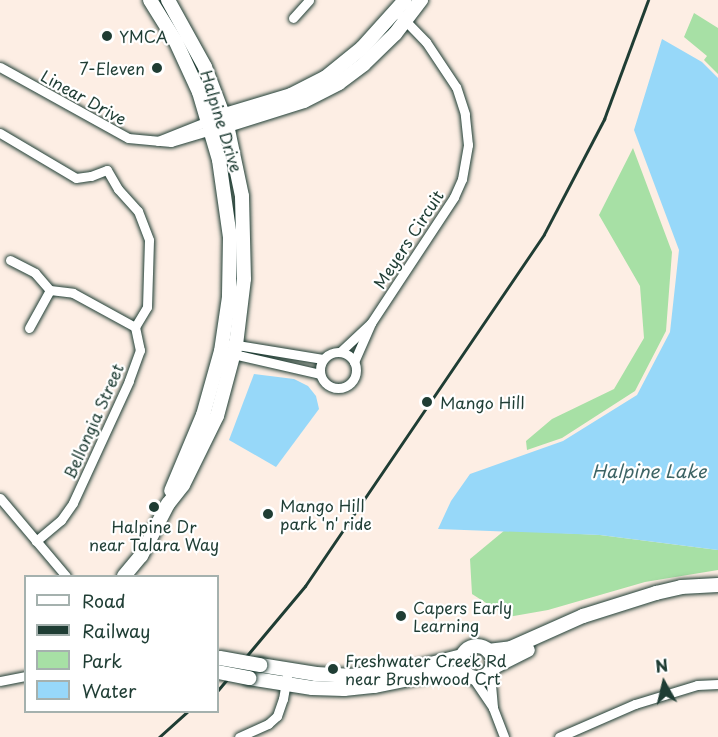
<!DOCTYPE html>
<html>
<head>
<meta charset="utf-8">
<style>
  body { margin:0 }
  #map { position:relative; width:718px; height:737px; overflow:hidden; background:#fdeee4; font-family:"Playpen Sans",sans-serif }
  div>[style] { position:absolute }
  .green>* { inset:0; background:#a7e0a5 }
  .water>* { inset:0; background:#97d8f9 }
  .roads { filter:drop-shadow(0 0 2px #1f3d34) drop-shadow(0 0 2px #1f3d34) }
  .street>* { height:9px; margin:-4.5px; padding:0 4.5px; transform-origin:4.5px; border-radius:4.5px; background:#fff }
  .street>.ring { margin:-4.5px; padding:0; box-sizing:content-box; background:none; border:9px solid #fff; border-radius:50% }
  .secondary>* { height:14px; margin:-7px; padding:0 7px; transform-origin:7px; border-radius:7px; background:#fff }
  .secondary>.ring { margin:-7px; padding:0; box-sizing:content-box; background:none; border:14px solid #fff; border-radius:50% }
  .rail>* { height:3px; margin:-1.5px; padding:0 1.5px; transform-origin:1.5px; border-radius:1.5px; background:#1f3d34 }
  .bridges { filter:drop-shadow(0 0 2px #1f3d34) drop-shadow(0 0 2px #1f3d34) }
  .secondary-bridge>* { height:14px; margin:-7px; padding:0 7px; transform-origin:7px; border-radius:7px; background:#fff }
  .dots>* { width:16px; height:16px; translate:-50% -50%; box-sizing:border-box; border:3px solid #fff; border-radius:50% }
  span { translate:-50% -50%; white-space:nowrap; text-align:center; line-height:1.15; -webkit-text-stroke:4.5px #fff; paint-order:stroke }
  .poi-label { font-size:16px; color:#1f3d34 }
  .left { translate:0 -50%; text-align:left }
  .right { translate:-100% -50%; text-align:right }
  .street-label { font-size:16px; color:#1f3d34 }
  .water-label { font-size:18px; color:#3d6465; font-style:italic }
  .legend { position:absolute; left:24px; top:575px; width:195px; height:138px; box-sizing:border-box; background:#fff; border:2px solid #a5b1ae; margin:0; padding:8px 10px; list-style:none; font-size:18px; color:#1f3d34 }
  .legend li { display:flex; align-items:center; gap:12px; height:30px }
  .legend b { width:30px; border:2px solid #a5b1ae }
  .north { position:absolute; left:634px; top:653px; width:60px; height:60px; -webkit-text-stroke:4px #fff; paint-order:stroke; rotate:352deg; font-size:16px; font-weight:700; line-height:24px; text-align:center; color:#1f3d34 }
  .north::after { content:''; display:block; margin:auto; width:21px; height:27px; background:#1f3d34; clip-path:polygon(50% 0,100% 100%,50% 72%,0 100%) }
</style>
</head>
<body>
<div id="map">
  <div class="green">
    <i style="clip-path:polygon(694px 13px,718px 28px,718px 74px,704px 60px,707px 56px,684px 37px)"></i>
    <i style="clip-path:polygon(633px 148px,672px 252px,666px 331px,635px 391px,562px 438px,527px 450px,526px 441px,552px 419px,614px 389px,644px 338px,640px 286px,599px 215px)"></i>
    <i style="clip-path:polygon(505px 530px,600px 535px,718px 550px,718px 570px,645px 582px,548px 610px,508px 617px,472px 594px,470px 559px)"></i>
  </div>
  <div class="water">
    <i style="clip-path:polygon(662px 39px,702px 62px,718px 78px,718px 550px,600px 535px,438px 529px,451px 501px,470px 474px,563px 441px,637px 395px,670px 332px,679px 250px,634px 130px)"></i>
    <i style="clip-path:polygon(254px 374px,294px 379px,308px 386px,316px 396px,319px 409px,276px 467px,229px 440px)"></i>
  </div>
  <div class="roads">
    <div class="street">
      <i style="left:293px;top:18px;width:24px;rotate:-48deg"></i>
      <i style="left:0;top:67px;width:146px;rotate:29deg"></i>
      <i style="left:128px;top:138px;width:43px;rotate:5.3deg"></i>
      <i style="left:171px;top:142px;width:42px;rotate:-16.7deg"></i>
      <i style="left:0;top:133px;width:88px;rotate:30.6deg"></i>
      <i style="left:76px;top:178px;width:15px;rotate:-8deg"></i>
      <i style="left:91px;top:176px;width:17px;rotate:-21deg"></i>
      <i style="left:107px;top:170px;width:22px;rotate:60deg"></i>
      <i style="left:118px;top:189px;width:30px;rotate:48deg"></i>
      <i style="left:138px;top:211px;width:31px;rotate:69deg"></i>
      <i style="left:149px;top:240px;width:67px;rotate:91.7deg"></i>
      <i style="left:147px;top:307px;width:23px;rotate:121deg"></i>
      <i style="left:135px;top:327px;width:24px;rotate:78deg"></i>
      <i style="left:140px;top:350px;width:33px;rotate:110deg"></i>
      <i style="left:129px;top:381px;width:134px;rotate:114.7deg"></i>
      <i style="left:73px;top:503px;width:21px;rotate:125deg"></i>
      <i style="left:61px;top:520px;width:33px;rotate:140deg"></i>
      <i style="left:158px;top:141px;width:54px;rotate:-21.8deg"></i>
      <i style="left:10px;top:260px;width:28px;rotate:27deg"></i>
      <i style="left:35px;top:273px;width:23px;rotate:49deg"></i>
      <i style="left:50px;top:290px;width:23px;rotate:7deg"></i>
      <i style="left:73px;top:293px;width:71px;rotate:28.7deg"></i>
      <i style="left:29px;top:328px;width:43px;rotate:-61.1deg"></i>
      <i style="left:231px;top:344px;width:93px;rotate:9.3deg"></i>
      <i style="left:340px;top:352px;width:42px;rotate:-43.1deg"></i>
      <i class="ring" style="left:320px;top:352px;width:27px;height:27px"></i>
      <i style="left:229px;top:353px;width:93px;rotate:13deg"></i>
      <i style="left:354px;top:362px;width:43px;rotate:-66.4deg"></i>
      <i style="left:371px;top:323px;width:151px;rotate:-56.6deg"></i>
      <i style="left:454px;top:197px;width:20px;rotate:-66deg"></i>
      <i style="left:462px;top:179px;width:35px;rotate:-80deg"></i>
      <i style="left:468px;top:145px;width:31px;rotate:-96deg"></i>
      <i style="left:465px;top:114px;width:28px;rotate:-108deg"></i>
      <i style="left:456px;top:87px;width:54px;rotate:-123.7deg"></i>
      <i style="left:426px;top:42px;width:42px;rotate:-134deg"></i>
      <i style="left:0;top:498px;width:102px;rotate:49.8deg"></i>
      <i style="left:490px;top:673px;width:35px;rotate:85deg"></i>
      <i style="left:493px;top:708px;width:31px;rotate:69deg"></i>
      <i style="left:473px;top:678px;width:36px;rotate:56deg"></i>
      <i style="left:0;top:681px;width:26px;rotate:-11deg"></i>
      <i style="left:239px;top:737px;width:32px;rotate:-24deg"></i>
      <i style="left:268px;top:724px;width:12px;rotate:-42deg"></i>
      <i style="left:277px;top:716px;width:18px;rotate:-71deg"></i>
      <i style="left:283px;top:699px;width:29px;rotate:-80deg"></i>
      <i style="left:559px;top:737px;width:83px;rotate:-23.5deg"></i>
      <i style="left:635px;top:704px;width:65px;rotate:-17deg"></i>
      <i style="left:697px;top:685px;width:21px;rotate:-3deg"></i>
    </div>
    <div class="secondary">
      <i style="left:150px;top:0;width:49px;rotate:58.2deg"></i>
      <i style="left:176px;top:42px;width:55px;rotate:65.3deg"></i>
      <i style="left:199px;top:92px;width:71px;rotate:73.6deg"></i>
      <i style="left:219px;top:160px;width:78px;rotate:81.9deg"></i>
      <i style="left:230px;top:237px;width:60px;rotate:91deg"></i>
      <i style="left:229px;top:297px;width:55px;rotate:98.4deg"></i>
      <i style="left:221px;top:351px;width:66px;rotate:105.7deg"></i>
      <i style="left:203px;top:415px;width:82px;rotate:112.8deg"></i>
      <i style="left:215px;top:118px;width:79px;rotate:-16.8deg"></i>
      <i style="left:291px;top:95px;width:38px;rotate:-27deg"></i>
      <i style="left:325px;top:78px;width:48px;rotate:-39deg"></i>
      <i style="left:362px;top:48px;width:64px;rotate:-48.1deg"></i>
      <i style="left:218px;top:128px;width:90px;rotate:-17.4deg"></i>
      <i style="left:304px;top:101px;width:39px;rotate:-27deg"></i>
      <i style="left:339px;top:83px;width:31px;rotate:-37deg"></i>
      <i style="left:364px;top:64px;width:43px;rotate:-44.1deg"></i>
      <i style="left:395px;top:34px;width:43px;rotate:-52.6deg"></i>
      <i style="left:124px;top:576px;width:26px;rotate:-50deg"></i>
      <i style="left:141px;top:556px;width:59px;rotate:-62.6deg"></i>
      <i style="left:168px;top:504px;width:24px;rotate:-52deg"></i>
      <i style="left:183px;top:485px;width:77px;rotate:-63.8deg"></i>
      <i style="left:217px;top:416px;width:73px;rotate:-75deg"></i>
      <i style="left:236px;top:345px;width:66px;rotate:-83.1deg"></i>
      <i style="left:244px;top:279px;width:83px;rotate:-91.4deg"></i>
      <i style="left:242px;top:196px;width:73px;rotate:-101.9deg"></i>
      <i style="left:227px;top:125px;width:62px;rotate:-110.8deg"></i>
      <i style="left:205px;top:67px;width:77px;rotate:-118.9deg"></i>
      <i class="ring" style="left:461px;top:646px;width:18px;height:18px"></i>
      <i style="left:488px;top:651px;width:23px;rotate:-7deg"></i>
      <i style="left:511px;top:648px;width:79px;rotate:-24deg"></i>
      <i style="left:583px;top:616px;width:77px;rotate:-17.5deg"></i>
      <i style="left:656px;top:593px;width:26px;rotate:-13deg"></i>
      <i style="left:681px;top:587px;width:37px;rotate:-3deg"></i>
      <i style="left:260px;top:665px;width:57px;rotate:9.1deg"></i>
      <i style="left:316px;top:674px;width:33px;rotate:3deg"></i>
      <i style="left:349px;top:676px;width:54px;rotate:-5.3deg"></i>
      <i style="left:403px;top:671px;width:61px;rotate:-14.3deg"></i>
      <i style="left:492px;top:668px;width:40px;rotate:-26.6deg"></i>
      <i style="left:249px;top:678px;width:64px;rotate:9deg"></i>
      <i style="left:312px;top:688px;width:32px;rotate:2deg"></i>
      <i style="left:344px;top:689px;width:31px;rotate:-6deg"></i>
      <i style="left:375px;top:686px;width:59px;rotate:-11.7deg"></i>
      <i style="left:433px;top:674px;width:32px;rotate:-2deg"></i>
    </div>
  </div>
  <div class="rail">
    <i style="left:218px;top:690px;width:136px;rotate:-50.1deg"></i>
    <i style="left:305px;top:586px;width:425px;rotate:-55.8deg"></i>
    <i style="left:544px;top:234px;width:130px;rotate:-62.4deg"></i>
    <i style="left:604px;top:119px;width:127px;rotate:-69.7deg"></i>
    <i style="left:159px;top:737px;width:38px;rotate:-42deg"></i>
  </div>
  <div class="bridges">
    <div class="secondary-bridge">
      <i style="left:220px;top:658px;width:41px;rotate:9.9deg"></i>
      <i style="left:218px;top:672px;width:32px;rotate:11deg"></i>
    </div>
  </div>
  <div class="dots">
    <i style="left:107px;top:36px;background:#1f3d34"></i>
    <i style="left:157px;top:68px;background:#1f3d34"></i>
    <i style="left:427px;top:402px;background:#1f3d34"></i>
    <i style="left:154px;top:507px;background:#1f3d34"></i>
    <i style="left:268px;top:514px;background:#1f3d34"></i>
    <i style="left:401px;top:616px;background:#1f3d34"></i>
    <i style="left:333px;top:669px;background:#1f3d34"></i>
  </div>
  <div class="poi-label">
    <span class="left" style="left:119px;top:36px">YMCA</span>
    <span class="right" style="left:145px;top:68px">7-Eleven</span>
    <span class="left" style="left:440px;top:402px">Mango Hill</span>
    <span class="left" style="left:280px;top:514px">Mango Hill<br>park 'n' ride</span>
    <span style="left:154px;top:535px">Halpine Dr<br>near Talara Way</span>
    <span class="left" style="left:413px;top:616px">Capers Early<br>Learning</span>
    <span class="left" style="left:345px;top:669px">Freshwater Creek Rd<br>near Brushwood Crt</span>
  </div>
  <div class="street-label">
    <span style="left:84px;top:97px;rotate:29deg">Linear Drive</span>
    <span style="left:222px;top:121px;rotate:73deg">Halpine Drive</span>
    <span style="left:408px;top:239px;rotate:-57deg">Meyers Circuit</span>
    <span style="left:93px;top:421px;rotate:-66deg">Bellongia Street</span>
  </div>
  <div class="water-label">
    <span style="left:649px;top:471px">Halpine Lake</span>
  </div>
  <ul class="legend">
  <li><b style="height:8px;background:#fff"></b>Road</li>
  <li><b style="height:8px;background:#1f3d34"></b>Railway</li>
  <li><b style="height:16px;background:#a7e0a5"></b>Park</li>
  <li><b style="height:16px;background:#97d8f9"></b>Water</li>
  </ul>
  <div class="north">N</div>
</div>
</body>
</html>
